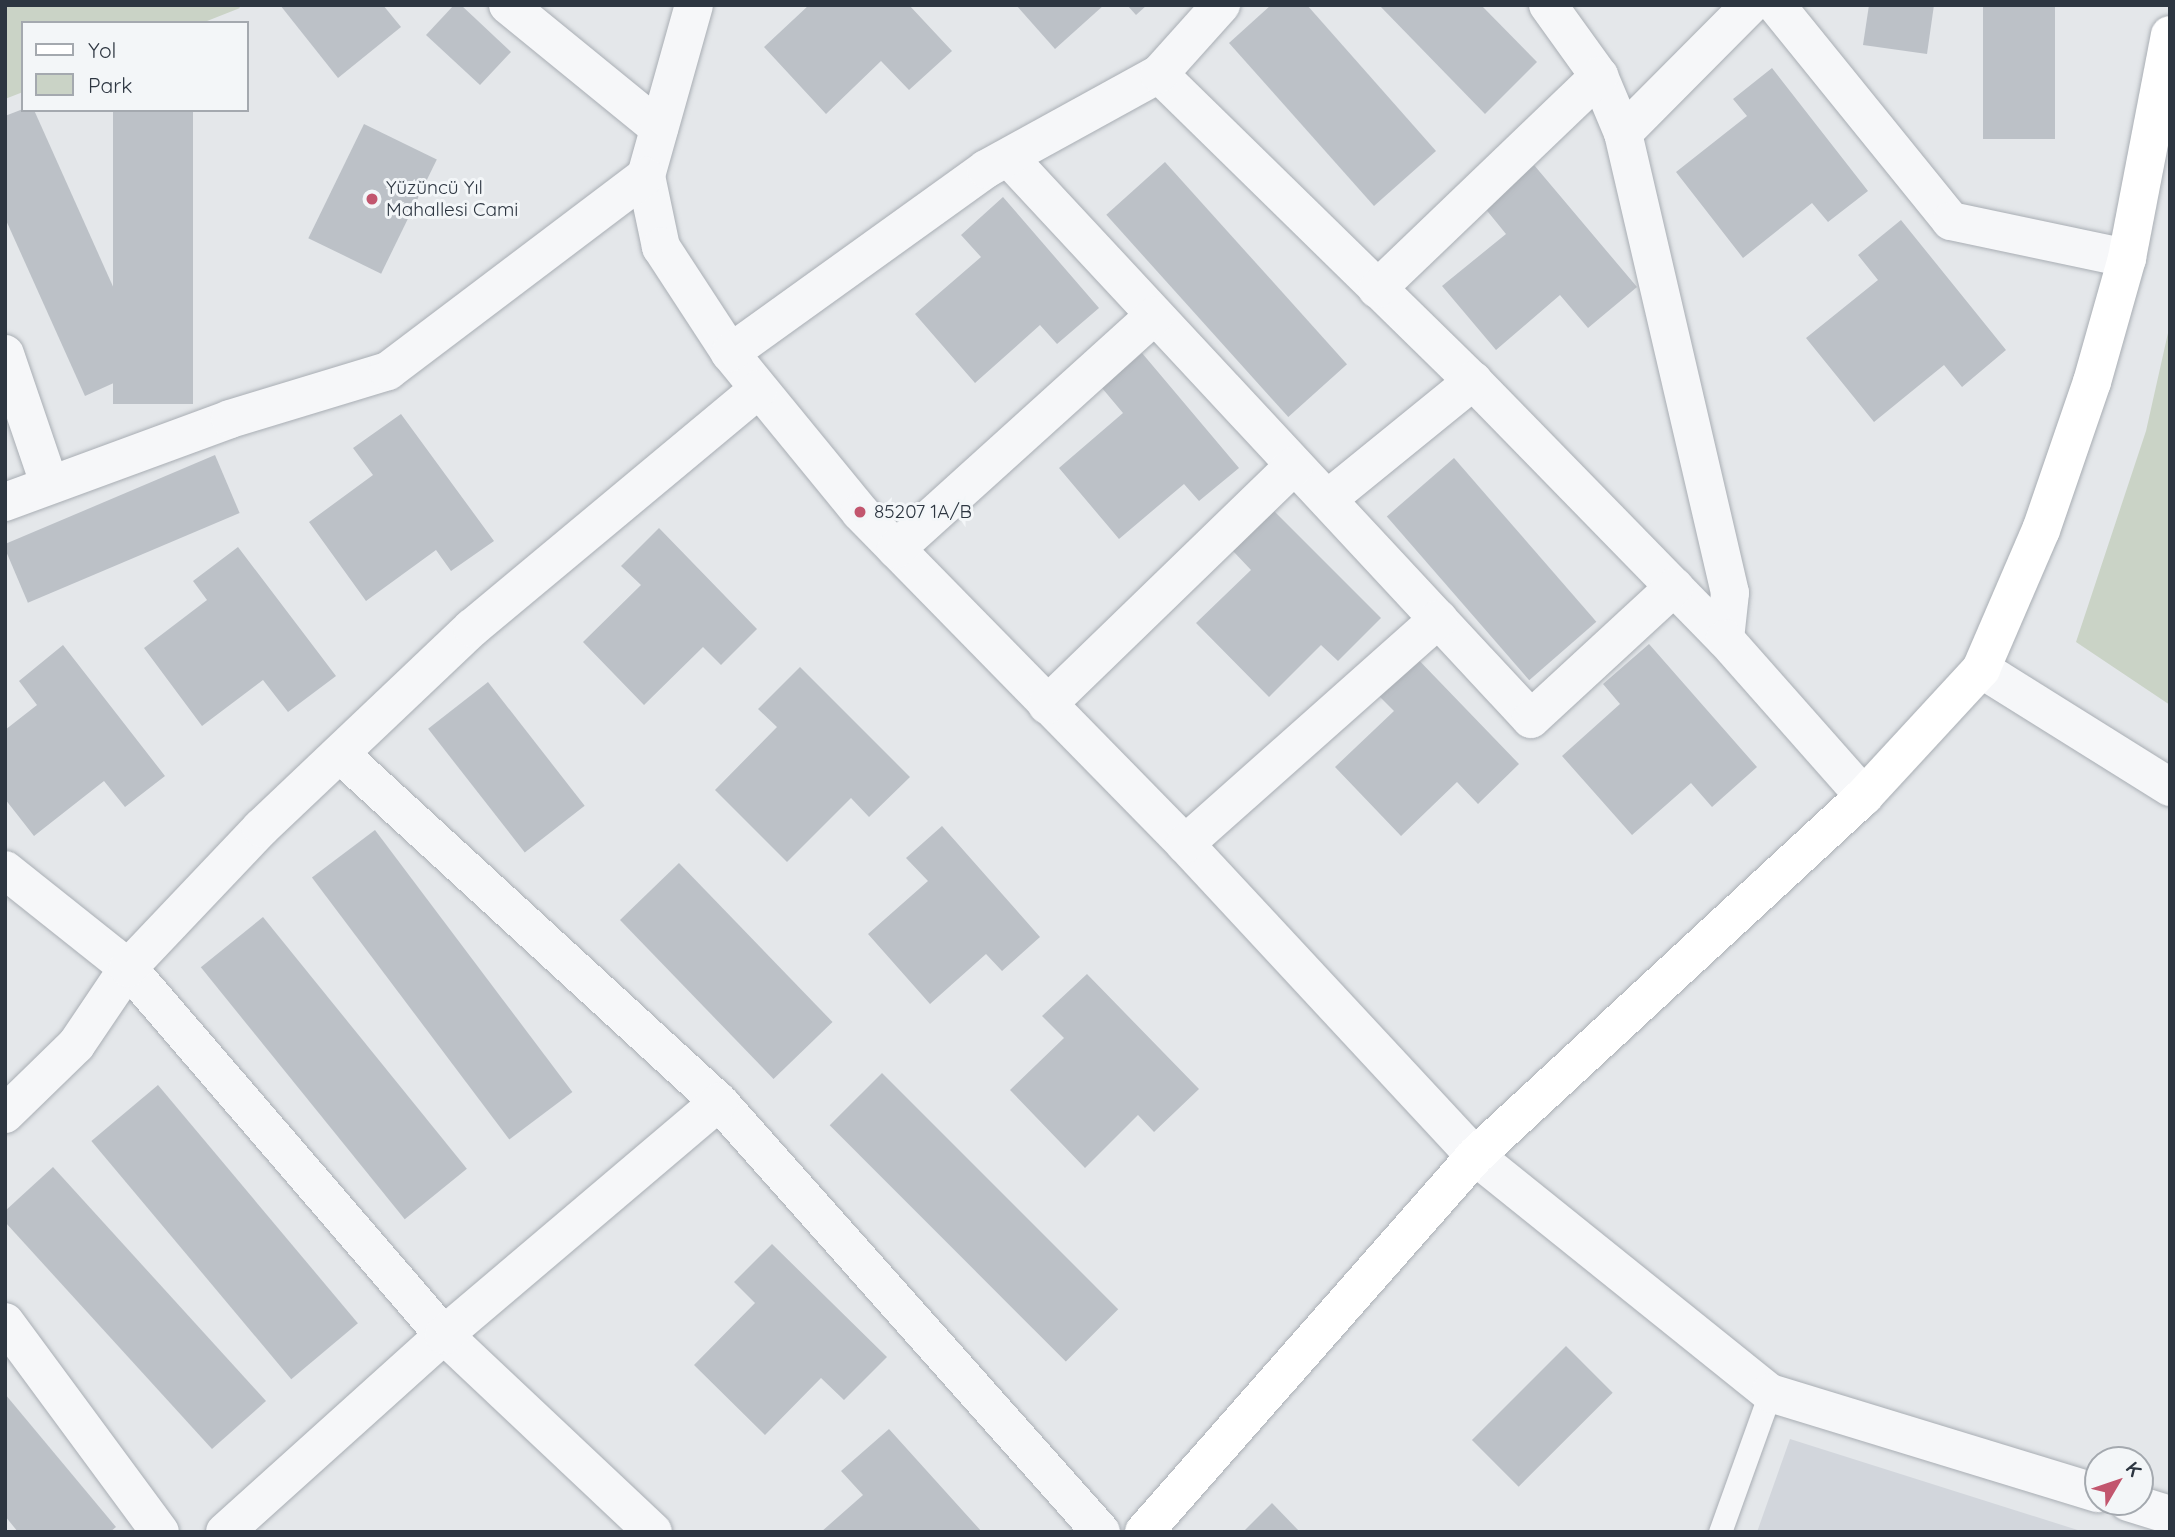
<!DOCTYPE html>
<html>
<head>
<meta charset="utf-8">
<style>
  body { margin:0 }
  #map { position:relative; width:2175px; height:1537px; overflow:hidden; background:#e4e7ea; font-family:Quicksand,sans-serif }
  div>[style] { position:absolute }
  .built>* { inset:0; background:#d2d6dc }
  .green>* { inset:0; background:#cad3c6 }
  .building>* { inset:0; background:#bcc1c7; transform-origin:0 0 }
  .roads { filter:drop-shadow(0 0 2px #a9aeb4) drop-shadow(0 0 2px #a9aeb4) }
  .lane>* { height:23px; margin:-11.5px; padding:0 11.5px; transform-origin:11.5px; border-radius:11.5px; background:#f6f7f9 }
  .street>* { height:38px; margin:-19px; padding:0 19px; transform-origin:19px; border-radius:19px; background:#f6f7f9 }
  .secondary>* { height:38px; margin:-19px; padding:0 19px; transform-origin:19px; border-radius:19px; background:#fff }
  .dots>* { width:19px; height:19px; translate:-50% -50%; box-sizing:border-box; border:4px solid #f3f6f8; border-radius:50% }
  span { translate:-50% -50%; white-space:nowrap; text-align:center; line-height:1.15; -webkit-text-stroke:6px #f3f6f8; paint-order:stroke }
  .poi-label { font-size:19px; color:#2d3641 }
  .left { translate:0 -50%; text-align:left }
  .frame { position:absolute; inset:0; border:7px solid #2d3641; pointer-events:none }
  .legend { position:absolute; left:21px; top:21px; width:228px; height:91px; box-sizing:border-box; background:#f3f6f8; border:2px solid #a4a9af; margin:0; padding:9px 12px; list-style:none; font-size:21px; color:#2d3641 }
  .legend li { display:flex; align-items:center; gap:14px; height:35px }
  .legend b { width:35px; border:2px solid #a4a9af }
  .north { position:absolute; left:2084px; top:1446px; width:70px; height:70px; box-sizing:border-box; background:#f3f6f8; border:2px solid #a4a9af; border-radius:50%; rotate:51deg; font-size:19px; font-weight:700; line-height:28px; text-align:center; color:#2d3641 }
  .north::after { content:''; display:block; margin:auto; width:24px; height:32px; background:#c2566e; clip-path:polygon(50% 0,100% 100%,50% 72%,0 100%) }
</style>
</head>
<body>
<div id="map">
  <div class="built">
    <i style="clip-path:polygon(1790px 1439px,2084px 1532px,1757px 1532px)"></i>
  </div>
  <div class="green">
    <i style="clip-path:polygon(5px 5px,238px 5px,240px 8px,202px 23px,23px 23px,23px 92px,5px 99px)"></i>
    <i style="clip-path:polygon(2170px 324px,2170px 705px,2076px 642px,2146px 431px)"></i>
  </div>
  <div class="building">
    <i style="clip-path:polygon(280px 5px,383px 5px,401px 27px,338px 78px)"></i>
    <i style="clip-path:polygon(454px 5px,461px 5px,511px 52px,480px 85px,426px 35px)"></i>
    <i style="clip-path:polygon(809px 5px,909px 5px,952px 51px,909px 90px,881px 61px,826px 114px,764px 47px)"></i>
    <i style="clip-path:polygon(1016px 5px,1104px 5px,1055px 49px)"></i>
    <i style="clip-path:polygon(1127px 5px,1147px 5px,1136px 15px)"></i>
    <i style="clip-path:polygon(1271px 5px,1307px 5px,1436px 151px,1374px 206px,1229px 43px)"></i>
    <i style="clip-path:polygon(1379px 5px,1481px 5px,1537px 62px,1485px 114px)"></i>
    <i style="clip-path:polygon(1869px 5px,1934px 5px,1927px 54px,1863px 45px)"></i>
    <i style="left:1983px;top:5px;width:72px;height:134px"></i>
    <i style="clip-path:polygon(1772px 68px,1868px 191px,1828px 222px,1812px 203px,1743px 258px,1676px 172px,1747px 116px,1733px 99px)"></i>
    <i style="clip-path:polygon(23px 109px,34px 110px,149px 367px,85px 396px,5px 218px,5px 116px)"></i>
    <i style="left:113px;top:110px;width:80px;height:294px"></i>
    <i style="left:364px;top:124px;width:81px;height:127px;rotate:26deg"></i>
    <i style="left:1165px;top:162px;width:272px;height:79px;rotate:48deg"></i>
    <i style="clip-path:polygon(1534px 165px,1637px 287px,1588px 328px,1560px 295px,1496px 350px,1442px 286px,1506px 234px,1484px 207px)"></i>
    <i style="clip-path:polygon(1003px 197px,1099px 308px,1057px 344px,1040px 325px,975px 383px,915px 314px,981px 257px,961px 235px)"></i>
    <i style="clip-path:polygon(1901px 220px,2006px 350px,1962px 387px,1944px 365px,1874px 422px,1806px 338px,1878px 280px,1858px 255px)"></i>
    <i style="clip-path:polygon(1142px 353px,1239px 468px,1199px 501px,1184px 484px,1119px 539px,1059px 468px,1123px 413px,1102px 388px)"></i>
    <i style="clip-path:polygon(401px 414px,494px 541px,451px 571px,436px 550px,366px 601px,309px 522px,373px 475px,353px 448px)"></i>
    <i style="left:215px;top:455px;width:63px;height:230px;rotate:67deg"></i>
    <i style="left:1454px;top:458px;width:217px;height:89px;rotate:49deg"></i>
    <i style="clip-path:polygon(1274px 511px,1381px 618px,1338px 661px,1321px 645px,1269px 697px,1196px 623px,1251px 570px,1233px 551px)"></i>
    <i style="clip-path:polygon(659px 528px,757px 629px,721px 665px,703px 647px,644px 705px,583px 642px,641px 585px,621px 566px)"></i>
    <i style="clip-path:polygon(238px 547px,336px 676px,288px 712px,263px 680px,202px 726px,144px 648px,207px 600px,193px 581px)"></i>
    <i style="clip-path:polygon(1649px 644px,1757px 767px,1712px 807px,1691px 783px,1632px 835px,1562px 756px,1620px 704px,1603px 684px)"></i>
    <i style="clip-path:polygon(63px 645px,165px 776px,125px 807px,104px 781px,34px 836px,5px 799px,5px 730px,37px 705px,19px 681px)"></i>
    <i style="clip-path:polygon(1411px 652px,1519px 764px,1478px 804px,1457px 782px,1401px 836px,1335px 767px,1394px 711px,1372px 689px)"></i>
    <i style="clip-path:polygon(800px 667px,910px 777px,869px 817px,851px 798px,787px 862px,715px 790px,777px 727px,758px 709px)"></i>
    <i style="left:488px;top:682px;width:157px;height:76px;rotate:52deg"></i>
    <i style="clip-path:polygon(942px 826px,1040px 937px,1002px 971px,986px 954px,930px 1004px,868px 934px,928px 881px,906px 858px)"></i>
    <i style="left:375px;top:830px;width:328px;height:79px;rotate:53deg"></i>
    <i style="left:679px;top:863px;width:221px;height:82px;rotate:46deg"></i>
    <i style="left:263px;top:917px;width:324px;height:80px;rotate:51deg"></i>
    <i style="clip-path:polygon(1087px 974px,1199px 1089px,1154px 1132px,1138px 1115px,1085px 1168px,1010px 1090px,1064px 1038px,1042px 1016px)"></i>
    <i style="left:882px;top:1073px;width:334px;height:74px;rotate:45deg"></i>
    <i style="left:158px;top:1085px;width:311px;height:87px;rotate:50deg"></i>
    <i style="clip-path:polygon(53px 1167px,266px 1401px,212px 1449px,5px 1222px,5px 1211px)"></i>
    <i style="clip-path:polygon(772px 1244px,887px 1357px,844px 1400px,821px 1378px,765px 1435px,694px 1365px,755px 1303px,734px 1282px)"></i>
    <i style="left:1566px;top:1346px;width:66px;height:133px;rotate:45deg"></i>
    <i style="clip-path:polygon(5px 1394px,116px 1527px,110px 1532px,18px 1532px,5px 1516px)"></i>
    <i style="clip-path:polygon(889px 1429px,982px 1532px,821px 1532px,863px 1495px,841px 1471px)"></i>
    <i style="clip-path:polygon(1272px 1503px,1300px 1532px,1243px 1532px)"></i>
  </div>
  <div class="roads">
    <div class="lane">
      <i style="left:1720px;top:1532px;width:148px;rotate:-70.2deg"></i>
    </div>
    <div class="street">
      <i style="left:508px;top:5px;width:195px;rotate:39.2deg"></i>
      <i style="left:694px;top:5px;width:178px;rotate:105.7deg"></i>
      <i style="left:646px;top:176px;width:73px;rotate:78.1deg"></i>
      <i style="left:661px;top:247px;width:126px;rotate:56.9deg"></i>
      <i style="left:730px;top:353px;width:205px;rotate:50.7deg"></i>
      <i style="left:860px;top:512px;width:465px;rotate:45.6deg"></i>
      <i style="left:1185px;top:844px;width:426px;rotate:47.1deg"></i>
      <i style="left:1475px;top:1156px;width:378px;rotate:38.8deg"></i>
      <i style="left:1770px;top:1393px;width:343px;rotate:17deg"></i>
      <i style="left:1548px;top:5px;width:87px;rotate:54.3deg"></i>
      <i style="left:1599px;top:76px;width:62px;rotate:67.2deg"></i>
      <i style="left:1623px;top:133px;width:472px;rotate:76.9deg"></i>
      <i style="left:1730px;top:593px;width:46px;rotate:96.2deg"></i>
      <i style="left:1776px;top:5px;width:278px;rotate:51deg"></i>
      <i style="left:1951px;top:221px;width:180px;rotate:11.9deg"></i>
      <i style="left:1159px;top:74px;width:439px;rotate:44.4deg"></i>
      <i style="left:1473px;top:381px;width:361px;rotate:45.7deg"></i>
      <i style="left:1725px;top:639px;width:210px;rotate:48.5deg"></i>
      <i style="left:1623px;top:133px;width:180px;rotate:-45.2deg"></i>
      <i style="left:1009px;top:158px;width:766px;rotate:47.06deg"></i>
      <i style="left:1531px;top:719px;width:195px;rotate:-42.7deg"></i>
      <i style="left:1377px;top:289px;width:308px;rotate:-43.8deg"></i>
      <i style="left:730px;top:353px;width:315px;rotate:-35.7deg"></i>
      <i style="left:986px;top:169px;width:197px;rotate:-28.8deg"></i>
      <i style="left:1159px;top:74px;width:93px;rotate:-48.1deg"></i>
      <i style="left:5px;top:354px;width:136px;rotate:71.2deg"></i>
      <i style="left:1329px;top:498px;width:186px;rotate:-39.1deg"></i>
      <i style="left:5px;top:502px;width:240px;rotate:-20.2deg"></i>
      <i style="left:230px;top:419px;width:165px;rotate:-16.9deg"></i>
      <i style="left:388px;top:371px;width:323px;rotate:-37.1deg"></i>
      <i style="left:896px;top:549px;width:348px;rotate:-42.1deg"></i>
      <i style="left:1981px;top:669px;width:223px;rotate:32deg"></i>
      <i style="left:1047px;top:705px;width:344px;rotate:-44.1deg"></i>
      <i style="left:340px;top:754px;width:515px;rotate:42.56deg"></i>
      <i style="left:719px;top:1102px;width:575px;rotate:48.38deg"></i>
      <i style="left:1185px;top:844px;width:339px;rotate:-41.6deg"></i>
      <i style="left:5px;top:870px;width:157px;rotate:38.5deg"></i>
      <i style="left:128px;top:968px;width:484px;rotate:49.3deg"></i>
      <i style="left:444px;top:1335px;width:287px;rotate:43.3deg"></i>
      <i style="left:5px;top:1114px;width:99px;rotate:-44.2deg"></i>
      <i style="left:76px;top:1045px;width:93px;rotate:-56deg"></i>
      <i style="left:128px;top:968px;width:193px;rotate:-46.5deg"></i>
      <i style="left:261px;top:828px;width:291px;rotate:-43.5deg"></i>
      <i style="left:472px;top:628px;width:373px;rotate:-39.8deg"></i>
      <i style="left:5px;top:1322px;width:261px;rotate:53.6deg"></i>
      <i style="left:2128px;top:1502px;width:44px;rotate:17.2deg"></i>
      <i style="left:225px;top:1532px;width:295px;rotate:-42deg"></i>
      <i style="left:444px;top:1335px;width:360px;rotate:-40.3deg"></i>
    </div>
    <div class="secondary">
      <i style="left:1144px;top:1532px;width:501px;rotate:-48.64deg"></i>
      <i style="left:1475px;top:1156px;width:530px;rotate:-42.78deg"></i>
      <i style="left:1864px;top:796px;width:173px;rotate:-47.3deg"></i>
      <i style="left:1981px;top:669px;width:151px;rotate:-66.7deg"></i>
      <i style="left:2041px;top:530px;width:157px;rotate:-71deg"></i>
      <i style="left:2092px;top:382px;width:129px;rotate:-74.2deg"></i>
      <i style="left:2127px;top:258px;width:227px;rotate:-79.1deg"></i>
    </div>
  </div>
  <div class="dots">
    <i style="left:372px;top:199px;background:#c2566e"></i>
    <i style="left:860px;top:512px;background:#c2566e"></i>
  </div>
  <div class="poi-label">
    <span class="left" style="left:386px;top:199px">Yüzüncü Yıl<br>Mahallesi Cami</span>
    <span class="left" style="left:874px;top:512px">85207 1A/B</span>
  </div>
  <div class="frame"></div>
  <ul class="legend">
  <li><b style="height:9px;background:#fff"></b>Yol</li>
  <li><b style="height:19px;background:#cad3c6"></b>Park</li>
  </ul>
  <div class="north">K</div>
</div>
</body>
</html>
